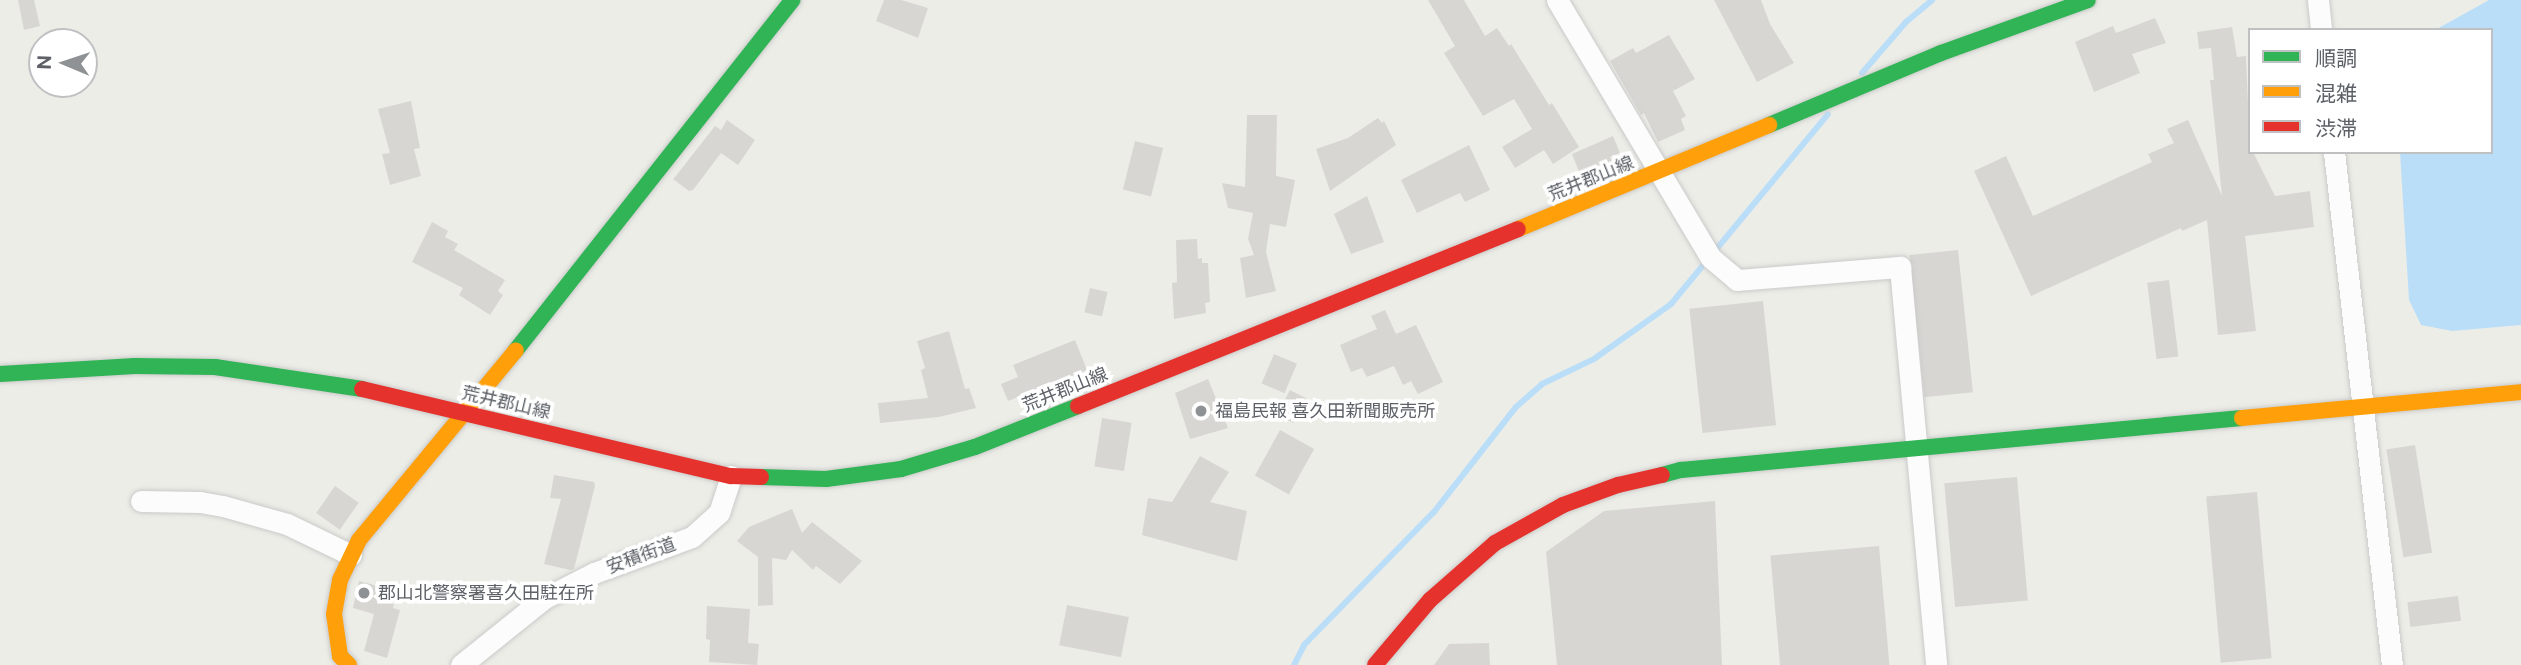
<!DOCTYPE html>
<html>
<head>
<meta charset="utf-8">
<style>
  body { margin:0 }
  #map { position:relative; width:2521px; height:665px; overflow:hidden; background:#edede8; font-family:"Public Sans","Noto Sans JP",sans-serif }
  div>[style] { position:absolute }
  .water>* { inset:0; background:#bbdef8 }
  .stream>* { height:6px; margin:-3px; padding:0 3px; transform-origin:3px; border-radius:3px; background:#bbdef8 }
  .building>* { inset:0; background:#d7d6d3; transform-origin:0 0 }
  .roads { filter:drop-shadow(0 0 2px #cacac9) drop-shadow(0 0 2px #cacac9) }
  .street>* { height:21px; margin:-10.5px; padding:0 10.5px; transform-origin:10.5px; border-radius:10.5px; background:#fcfcfc }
  .fast>* { height:16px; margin:-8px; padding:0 8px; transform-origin:8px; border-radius:8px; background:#30b455 }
  .slow>* { height:16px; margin:-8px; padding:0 8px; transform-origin:8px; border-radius:8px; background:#ff9f0a }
  .jam>* { height:16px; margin:-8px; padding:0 8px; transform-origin:8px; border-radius:8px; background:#e5322d }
  .dots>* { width:19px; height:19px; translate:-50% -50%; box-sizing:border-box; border:4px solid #fff; border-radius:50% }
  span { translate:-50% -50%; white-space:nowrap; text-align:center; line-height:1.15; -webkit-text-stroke:7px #fff; paint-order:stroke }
  .street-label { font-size:18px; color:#5d6167 }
  .poi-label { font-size:18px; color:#5d6167 }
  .left { translate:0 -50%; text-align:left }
  .legend { position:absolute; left:2248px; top:28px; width:245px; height:126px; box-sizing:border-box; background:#fff; border:2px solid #bec0c2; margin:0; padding:9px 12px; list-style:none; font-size:21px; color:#5d6167 }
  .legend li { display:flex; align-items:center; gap:14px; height:35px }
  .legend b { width:35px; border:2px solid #bec0c2 }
  .north { position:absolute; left:28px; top:28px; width:70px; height:70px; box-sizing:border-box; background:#fff; border:2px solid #bec0c2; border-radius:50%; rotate:272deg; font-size:19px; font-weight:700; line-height:28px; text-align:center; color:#5d6167 }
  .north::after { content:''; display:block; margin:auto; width:24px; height:32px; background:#8f9294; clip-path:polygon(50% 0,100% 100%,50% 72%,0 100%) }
</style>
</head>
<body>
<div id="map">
  <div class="water">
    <i style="clip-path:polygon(2489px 0,2521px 0,2521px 325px,2452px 331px,2421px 325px,2409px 300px,2400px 152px,2491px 152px,2491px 30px,2435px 30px)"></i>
  </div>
  <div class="stream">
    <i style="left:1862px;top:73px;width:67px;rotate:-49.2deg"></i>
    <i style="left:1906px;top:22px;width:34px;rotate:-40deg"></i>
    <i style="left:1294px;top:665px;width:22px;rotate:-63deg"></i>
    <i style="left:1304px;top:645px;width:186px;rotate:-45.7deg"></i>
    <i style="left:1434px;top:512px;width:133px;rotate:-52deg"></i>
    <i style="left:1516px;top:407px;width:35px;rotate:-41deg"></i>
    <i style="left:1542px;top:384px;width:58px;rotate:-25.7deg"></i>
    <i style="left:1594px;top:359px;width:95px;rotate:-35.5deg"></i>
    <i style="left:1671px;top:304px;width:246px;rotate:-50.4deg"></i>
  </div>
  <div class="building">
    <i style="clip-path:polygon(18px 0,34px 0,40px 26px,24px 30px)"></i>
    <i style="clip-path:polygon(884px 0,901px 0,928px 8px,918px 38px,876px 21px)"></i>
    <i style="clip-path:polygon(1428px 0,1464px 0,1485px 36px,1497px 28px,1509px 46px,1511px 44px,1549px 105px,1552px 103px,1579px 147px,1553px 164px,1544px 150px,1515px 168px,1502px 147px,1532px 129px,1514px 99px,1483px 116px,1444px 53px,1455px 46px)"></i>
    <i style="clip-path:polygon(1714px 0,1761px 0,1770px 24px,1794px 63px,1757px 82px)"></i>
    <i style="clip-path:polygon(2155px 18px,2166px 43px,2132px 54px,2140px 73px,2094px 92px,2075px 42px,2113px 26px,2116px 33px)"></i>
    <i style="clip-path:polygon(2232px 27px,2237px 57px,2246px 56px,2250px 152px,2253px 152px,2275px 196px,2310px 191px,2314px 227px,2245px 236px,2256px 331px,2218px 335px,2207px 220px,2182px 231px,2181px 228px,2031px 296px,1974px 171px,2006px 156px,2033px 216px,2152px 162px,2148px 154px,2174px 143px,2167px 129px,2188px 120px,2222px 196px,2210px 80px,2214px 80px,2211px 48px,2199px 49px,2197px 32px)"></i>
    <i style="clip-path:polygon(1669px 35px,1695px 79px,1673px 91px,1686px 116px,1681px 119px,1685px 130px,1658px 142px,1644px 113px,1641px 115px,1610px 61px,1633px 48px,1636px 53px)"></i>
    <i style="clip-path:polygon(411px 101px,420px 148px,414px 149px,421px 176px,390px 185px,382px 154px,390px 153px,378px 109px)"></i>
    <i style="clip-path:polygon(1247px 115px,1277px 115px,1276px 176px,1295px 180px,1286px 227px,1270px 224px,1266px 252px,1276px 291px,1246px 298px,1240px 258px,1254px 255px,1248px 239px,1253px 213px,1228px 208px,1222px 183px,1245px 187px)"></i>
    <i style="clip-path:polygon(1378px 118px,1382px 123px,1384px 121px,1396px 145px,1330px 191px,1316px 149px,1348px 138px)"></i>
    <i style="clip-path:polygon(727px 120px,755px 140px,738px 165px,721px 153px,693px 190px,689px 191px,673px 179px,675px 177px,715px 126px,721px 130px)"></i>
    <i style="clip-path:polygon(1613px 136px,1620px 153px,1610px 157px,1614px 166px,1582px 179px,1572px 154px)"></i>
    <i style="left:1135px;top:141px;width:29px;height:50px;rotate:14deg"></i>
    <i style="clip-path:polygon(1469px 145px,1490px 190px,1465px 202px,1460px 193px,1417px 213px,1401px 180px)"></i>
    <i style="clip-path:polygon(1367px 196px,1384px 242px,1351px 254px,1334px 214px)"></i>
    <i style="clip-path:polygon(432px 222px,448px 231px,445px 237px,458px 244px,454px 250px,505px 280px,498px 291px,503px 295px,490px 315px,459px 295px,463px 288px,412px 262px)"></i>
    <i style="clip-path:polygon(1197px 239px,1198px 259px,1202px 258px,1202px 263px,1208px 263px,1210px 302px,1205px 303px,1206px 313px,1174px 319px,1172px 283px,1177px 282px,1176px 240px)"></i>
    <i style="left:1958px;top:250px;width:143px;height:49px;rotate:84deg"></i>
    <i style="left:2169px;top:280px;width:77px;height:22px;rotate:83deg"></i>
    <i style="left:1090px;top:288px;width:18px;height:25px;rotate:13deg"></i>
    <i style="left:1763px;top:301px;width:125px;height:74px;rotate:84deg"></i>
    <i style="clip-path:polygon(1385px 310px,1396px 334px,1416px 325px,1443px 382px,1418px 394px,1411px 381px,1403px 385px,1394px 366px,1367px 377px,1362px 368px,1351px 372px,1340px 345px,1377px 329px,1371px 316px)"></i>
    <i style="clip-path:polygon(949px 331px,965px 389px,969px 388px,976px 408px,939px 417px,880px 423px,878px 403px,928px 398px,921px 370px,925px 368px,917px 341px)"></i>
    <i style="clip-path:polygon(1075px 340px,1087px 370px,1008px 401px,1001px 384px,1018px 377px,1013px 365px)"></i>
    <i style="left:1274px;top:354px;width:25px;height:32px;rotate:23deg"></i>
    <i style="clip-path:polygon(1208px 379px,1228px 428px,1190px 439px,1175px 393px)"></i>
    <i style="left:1290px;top:390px;width:18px;height:28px;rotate:27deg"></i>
    <i style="left:1102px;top:418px;width:30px;height:49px;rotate:9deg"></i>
    <i style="left:1280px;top:430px;width:39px;height:52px;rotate:29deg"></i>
    <i style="left:2415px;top:445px;width:109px;height:29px;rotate:81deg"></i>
    <i style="clip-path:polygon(1200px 456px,1229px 472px,1210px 502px,1247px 511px,1237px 561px,1142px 535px,1148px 498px,1172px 502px)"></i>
    <i style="clip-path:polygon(554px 475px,594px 482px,595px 486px,574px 569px,570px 570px,544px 564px,561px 499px,550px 498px)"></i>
    <i style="left:2017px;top:477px;width:124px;height:73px;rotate:85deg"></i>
    <i style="left:335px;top:486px;width:29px;height:33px;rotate:35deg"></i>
    <i style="left:2257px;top:492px;width:167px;height:51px;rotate:85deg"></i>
    <i style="clip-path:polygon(1715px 501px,1722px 665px,1557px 665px,1546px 552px,1604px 511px)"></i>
    <i style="clip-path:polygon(792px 509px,802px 533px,812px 522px,862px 561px,840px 584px,816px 566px,813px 570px,792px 550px,786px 560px,772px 558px,773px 605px,758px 606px,758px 557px,737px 541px,749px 527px)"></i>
    <i style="left:1879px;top:546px;width:120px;height:109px;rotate:85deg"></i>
    <i style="clip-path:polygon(359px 581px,397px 591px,393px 608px,400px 610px,387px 658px,364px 651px,374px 614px,353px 608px)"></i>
    <i style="left:2458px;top:596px;width:25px;height:51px;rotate:83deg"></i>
    <i style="left:1067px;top:605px;width:63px;height:41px;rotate:11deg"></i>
    <i style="clip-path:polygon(707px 606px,750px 609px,748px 643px,759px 644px,757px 665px,709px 662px,710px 640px,706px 639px)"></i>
    <i style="clip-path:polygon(1489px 643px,1490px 665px,1434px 665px,1449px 644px)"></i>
  </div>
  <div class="roads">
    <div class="street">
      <i style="left:1557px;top:0;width:300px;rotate:59.2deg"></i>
      <i style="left:1711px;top:258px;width:34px;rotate:40deg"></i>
      <i style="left:1737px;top:280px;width:164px;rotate:-4.6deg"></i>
      <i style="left:1900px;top:267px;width:400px;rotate:84.8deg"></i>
      <i style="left:2318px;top:0;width:30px;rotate:84deg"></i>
      <i style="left:2334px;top:152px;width:516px;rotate:83.55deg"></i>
      <i style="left:141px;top:501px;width:59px;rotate:1deg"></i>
      <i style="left:200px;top:502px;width:23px;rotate:10deg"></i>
      <i style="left:223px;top:506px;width:66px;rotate:15.7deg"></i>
      <i style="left:287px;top:524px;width:71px;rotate:25.8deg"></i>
      <i style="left:461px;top:665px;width:105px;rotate:-38.8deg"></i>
      <i style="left:543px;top:599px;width:57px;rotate:-27deg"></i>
      <i style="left:594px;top:573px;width:104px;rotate:-20.2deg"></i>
      <i style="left:692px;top:537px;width:36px;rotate:-42deg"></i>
      <i style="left:719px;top:513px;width:39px;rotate:-72deg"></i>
    </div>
    <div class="fast">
      <i style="left:1769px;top:125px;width:186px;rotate:-22.7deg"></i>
      <i style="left:1941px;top:53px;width:156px;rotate:-19.8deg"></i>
      <i style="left:516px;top:350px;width:446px;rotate:-51.7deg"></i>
      <i style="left:0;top:374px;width:135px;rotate:-3.4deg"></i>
      <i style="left:135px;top:366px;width:80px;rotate:0.7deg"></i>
      <i style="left:215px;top:367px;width:149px;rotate:8.5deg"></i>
      <i style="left:1662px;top:475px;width:20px;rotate:-15deg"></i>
      <i style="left:1681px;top:470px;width:563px;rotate:-5.3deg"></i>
      <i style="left:761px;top:477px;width:65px;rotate:1.8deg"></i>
      <i style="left:826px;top:479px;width:76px;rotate:-7.6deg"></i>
      <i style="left:901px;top:469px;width:77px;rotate:-16.6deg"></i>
      <i style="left:975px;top:447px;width:111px;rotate:-21.7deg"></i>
    </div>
    <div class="slow">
      <i style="left:1518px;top:229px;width:272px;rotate:-22.5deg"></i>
      <i style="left:2242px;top:418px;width:280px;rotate:-5.3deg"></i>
      <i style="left:349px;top:665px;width:13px;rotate:-135deg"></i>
      <i style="left:340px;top:656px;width:42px;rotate:-98.1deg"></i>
      <i style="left:334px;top:614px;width:35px;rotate:-80deg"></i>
      <i style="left:340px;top:580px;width:44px;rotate:-64.6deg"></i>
      <i style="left:359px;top:540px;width:246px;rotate:-50.4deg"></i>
    </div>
    <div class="jam">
      <i style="left:362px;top:389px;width:379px;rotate:13.3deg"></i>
      <i style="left:731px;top:476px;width:30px;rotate:2deg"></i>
      <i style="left:1078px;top:406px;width:474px;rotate:-21.9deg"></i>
      <i style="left:1375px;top:665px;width:85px;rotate:-49.8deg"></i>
      <i style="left:1430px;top:600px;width:86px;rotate:-41.2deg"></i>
      <i style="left:1495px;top:543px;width:78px;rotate:-29.2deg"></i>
      <i style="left:1563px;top:505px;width:59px;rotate:-20deg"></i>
      <i style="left:1618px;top:485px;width:45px;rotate:-12.8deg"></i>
    </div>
  </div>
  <div class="dots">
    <i style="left:1201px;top:411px;background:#8f9294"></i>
    <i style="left:364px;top:593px;background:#8f9294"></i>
  </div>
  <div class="street-label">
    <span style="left:1591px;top:179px;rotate:-22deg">荒井郡山線</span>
    <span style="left:1065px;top:390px;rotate:-22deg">荒井郡山線</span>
    <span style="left:506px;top:403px;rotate:13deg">荒井郡山線</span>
    <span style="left:641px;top:556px;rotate:-20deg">安積街道</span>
  </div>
  <div class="poi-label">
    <span class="left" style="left:1215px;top:411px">福島民報 喜久田新聞販売所</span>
    <span class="left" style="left:378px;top:593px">郡山北警察署喜久田駐在所</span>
  </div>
  <ul class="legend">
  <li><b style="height:9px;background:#30b455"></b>順調</li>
  <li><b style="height:9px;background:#ff9f0a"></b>混雑</li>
  <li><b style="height:9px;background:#e5322d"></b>渋滞</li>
  </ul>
  <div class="north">N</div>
</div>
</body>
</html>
